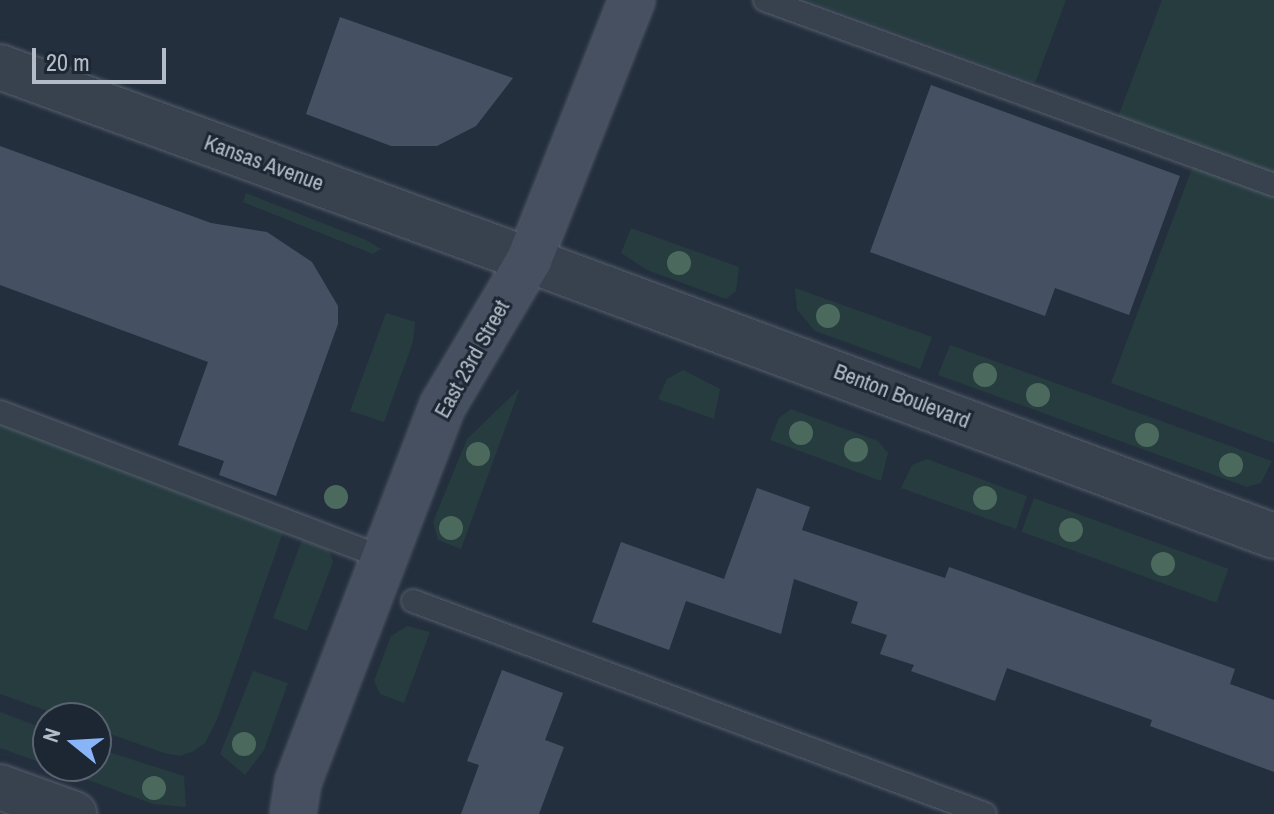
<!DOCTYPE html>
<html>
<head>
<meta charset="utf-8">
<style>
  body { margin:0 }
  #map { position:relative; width:1274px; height:814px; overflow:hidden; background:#242f3e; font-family:"Archivo Narrow",sans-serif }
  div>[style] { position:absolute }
  .green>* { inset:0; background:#263c3f; transform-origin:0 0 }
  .building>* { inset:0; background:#455162 }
  .roads { filter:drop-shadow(0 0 2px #565f6c) drop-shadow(0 0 2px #565f6c) }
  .service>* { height:22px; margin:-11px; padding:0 11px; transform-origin:11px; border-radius:11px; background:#38414e }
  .minor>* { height:44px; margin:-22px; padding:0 22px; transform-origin:22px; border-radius:22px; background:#38414e }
  .tertiary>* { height:44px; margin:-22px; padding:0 22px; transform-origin:22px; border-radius:22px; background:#38414e }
  .secondary>* { height:44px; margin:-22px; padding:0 22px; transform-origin:22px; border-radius:22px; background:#465061 }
  .trees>* { width:24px; height:24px; margin:-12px; border-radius:50%; background:#4b6a5d }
  span { translate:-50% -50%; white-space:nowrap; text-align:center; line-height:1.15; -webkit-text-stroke:6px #1d2633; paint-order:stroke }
  .street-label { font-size:22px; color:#b4bcc9 }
  .north { position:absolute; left:32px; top:702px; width:80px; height:80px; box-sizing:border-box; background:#1d2633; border:2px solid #59626f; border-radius:50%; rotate:288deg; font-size:22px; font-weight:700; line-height:32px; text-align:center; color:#b4bcc9 }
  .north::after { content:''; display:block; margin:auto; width:28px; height:36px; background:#8ab4f8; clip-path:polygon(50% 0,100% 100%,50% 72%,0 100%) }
  .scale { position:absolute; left:32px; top:48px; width:134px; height:36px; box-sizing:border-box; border:4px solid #b4bcc9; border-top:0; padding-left:10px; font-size:24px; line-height:28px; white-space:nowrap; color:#b4bcc9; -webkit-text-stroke:6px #1d2633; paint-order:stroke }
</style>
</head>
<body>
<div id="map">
  <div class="green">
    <i style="clip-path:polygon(807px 0,1066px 0,1035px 83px)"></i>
    <i style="clip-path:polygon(1162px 0,1274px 0,1274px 174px,1118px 117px)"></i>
    <i style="clip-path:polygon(1193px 166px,1274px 196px,1274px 443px,1111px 383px)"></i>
    <i style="clip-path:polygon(246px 193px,366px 240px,381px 249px,373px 254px,243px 202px)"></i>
    <i style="clip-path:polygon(631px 228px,739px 267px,736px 291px,726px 299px,647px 270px,621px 253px)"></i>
    <i style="clip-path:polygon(795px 288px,932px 337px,920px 369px,815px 331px,797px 310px)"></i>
    <i style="clip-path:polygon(386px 313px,415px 322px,413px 342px,384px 422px,350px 411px)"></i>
    <i style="clip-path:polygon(950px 345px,1272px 461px,1261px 483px,1247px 487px,938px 375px)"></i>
    <i style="clip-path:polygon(683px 370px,720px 389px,714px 419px,658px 399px,667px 379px)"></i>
    <i style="clip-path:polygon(520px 388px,461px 549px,438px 540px,433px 522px,467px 439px)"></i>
    <i style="clip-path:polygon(791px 409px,878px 441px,888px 453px,881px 481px,770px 440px,779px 418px)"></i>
    <i style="clip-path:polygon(0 424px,283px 532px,217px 720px,205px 743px,194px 751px,180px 756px,164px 753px,96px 729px,96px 718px,67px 718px,0 694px)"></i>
    <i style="clip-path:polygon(927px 459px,1027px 496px,1016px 529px,901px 488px,912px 465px)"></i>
    <i style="left:1034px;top:498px;width:207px;height:36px;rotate:20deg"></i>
    <i style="clip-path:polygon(302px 540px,329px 550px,333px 562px,307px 631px,273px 618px)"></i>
    <i style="clip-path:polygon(407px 626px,430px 632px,404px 703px,380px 694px,374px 681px,391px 636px)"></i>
    <i style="clip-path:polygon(253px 671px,288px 683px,264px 750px,245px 775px,220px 754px)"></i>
    <i style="clip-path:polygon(0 712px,48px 730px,48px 765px,0 748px)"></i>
    <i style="clip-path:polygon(96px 748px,184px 776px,186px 807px,153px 804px,50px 766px,96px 766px)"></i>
  </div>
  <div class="building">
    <i style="clip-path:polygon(340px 17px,513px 78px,476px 126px,437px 146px,391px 146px,306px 114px)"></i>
    <i style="clip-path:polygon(931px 85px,1180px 176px,1129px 315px,1055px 288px,1045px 316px,870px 252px)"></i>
    <i style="clip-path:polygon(0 146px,211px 223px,267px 232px,312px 262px,338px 306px,338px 324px,276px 496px,219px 475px,224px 461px,178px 445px,208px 362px,0 285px)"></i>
    <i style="clip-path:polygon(757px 488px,810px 507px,802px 530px,945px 578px,949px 567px,1235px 669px,1230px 684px,1274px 700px,1274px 772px,1150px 726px,1152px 720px,1007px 668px,995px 701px,911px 671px,914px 665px,880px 654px,887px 635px,851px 623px,858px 602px,794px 579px,781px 634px,686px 601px,669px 650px,592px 622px,621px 542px,724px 579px)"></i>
    <i style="clip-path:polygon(502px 670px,563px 693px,545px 740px,564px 747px,539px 814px,461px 814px,479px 765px,467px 761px)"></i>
  </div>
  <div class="roads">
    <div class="service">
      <i style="left:765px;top:0;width:542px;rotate:19.97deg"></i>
      <i style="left:0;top:412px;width:412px;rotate:20.8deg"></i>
      <i style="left:413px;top:601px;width:610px;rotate:20.42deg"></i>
    </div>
    <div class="minor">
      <i style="left:0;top:67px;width:563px;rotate:20.04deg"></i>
    </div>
    <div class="tertiary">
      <i style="left:529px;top:260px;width:794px;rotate:20.33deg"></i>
      <i style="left:0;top:787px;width:79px;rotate:20deg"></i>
    </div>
    <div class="secondary">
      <i style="left:293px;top:814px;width:32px;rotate:-81deg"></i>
      <i style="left:298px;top:782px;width:404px;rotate:-69deg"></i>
      <i style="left:443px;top:405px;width:169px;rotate:-59.3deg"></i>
      <i style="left:529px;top:260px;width:280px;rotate:-68.4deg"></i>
    </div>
  </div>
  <div class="trees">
    <i style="left:679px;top:263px"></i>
    <i style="left:828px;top:316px"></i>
    <i style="left:985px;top:375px"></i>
    <i style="left:1038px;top:395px"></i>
    <i style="left:801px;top:433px"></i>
    <i style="left:1147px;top:435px"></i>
    <i style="left:856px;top:450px"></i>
    <i style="left:478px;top:454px"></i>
    <i style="left:1231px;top:465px"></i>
    <i style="left:336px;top:497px"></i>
    <i style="left:985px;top:498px"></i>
    <i style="left:451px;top:528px"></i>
    <i style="left:1071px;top:530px"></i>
    <i style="left:1163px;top:564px"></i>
    <i style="left:244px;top:744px"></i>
    <i style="left:154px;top:788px"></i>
  </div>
  <div class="street-label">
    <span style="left:264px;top:163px;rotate:20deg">Kansas Avenue</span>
    <span style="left:472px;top:359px;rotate:-61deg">East 23rd Street</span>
    <span style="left:902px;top:396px;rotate:21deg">Benton Boulevard</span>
  </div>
  <div class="north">N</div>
  <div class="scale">20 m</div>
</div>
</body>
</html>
